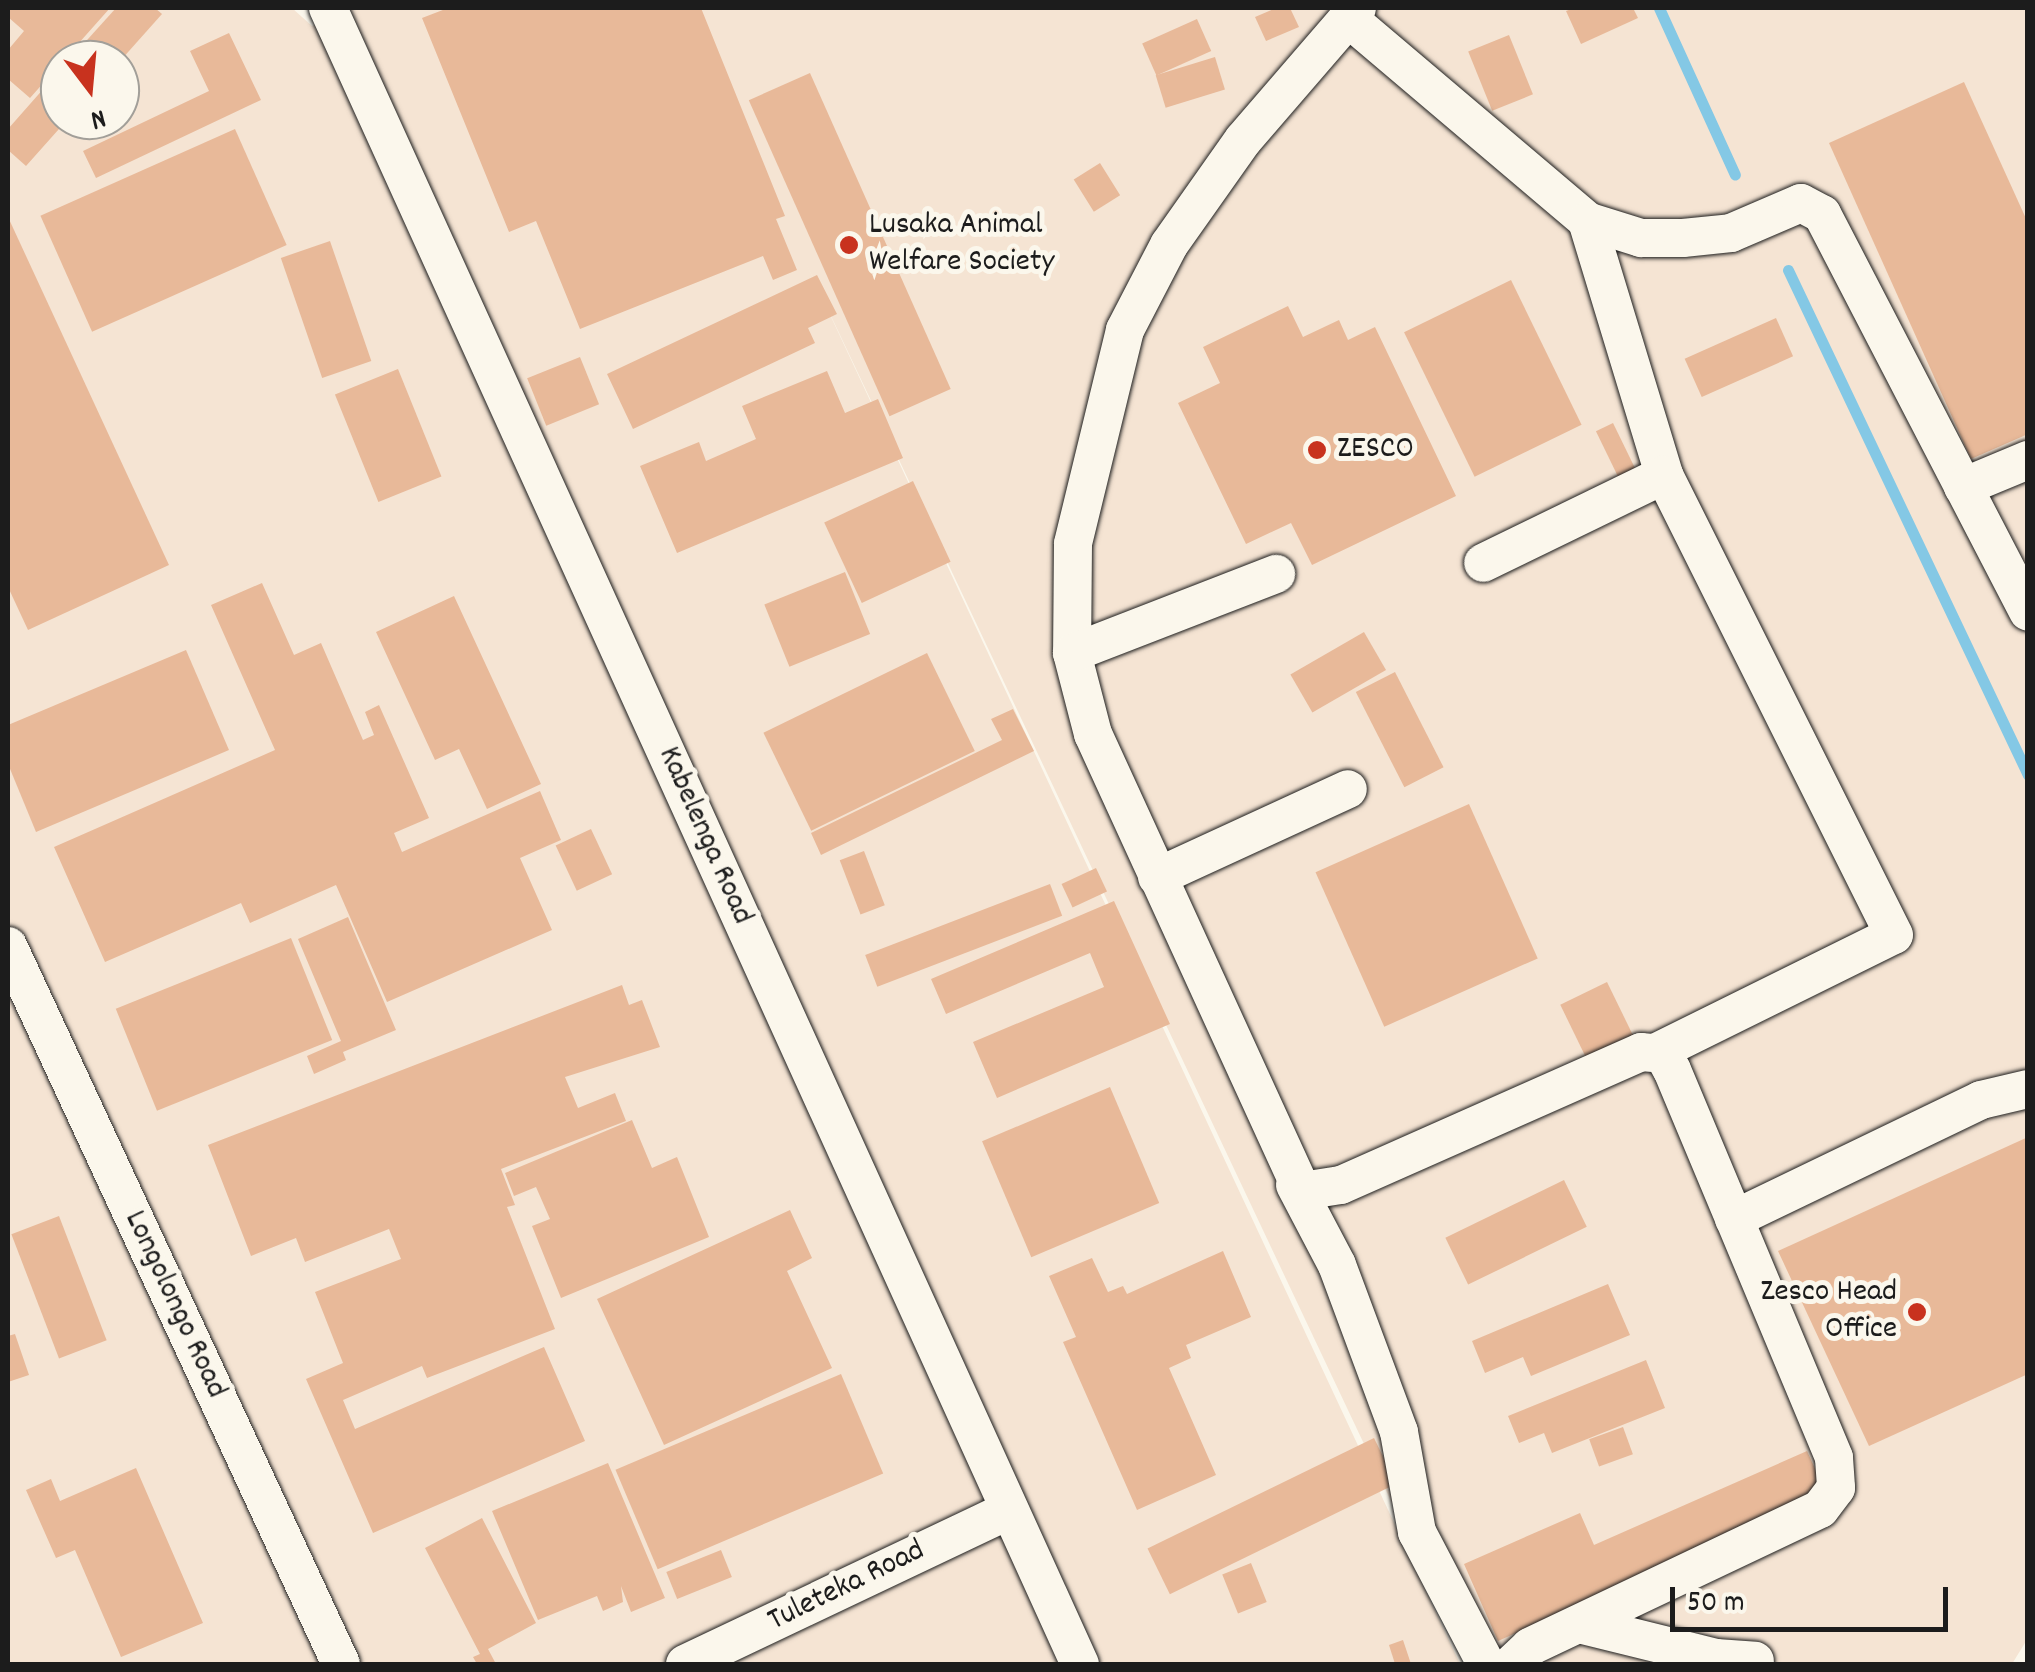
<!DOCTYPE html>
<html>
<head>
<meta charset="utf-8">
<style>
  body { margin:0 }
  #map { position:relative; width:2035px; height:1672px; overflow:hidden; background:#fbf7ec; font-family:Dekko,sans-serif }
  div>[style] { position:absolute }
  .built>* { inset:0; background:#f5e4d3 }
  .stream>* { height:11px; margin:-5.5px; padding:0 5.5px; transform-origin:5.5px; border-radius:5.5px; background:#84c8e5 }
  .building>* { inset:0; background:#e8b999; transform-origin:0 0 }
  .roads { filter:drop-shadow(0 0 2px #1c1c1c) drop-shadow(0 0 2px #1c1c1c) }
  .minor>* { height:38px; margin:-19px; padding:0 19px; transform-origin:19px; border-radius:19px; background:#fbf7ec }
  .dots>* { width:28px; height:28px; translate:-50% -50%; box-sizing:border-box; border:5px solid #fbf7ec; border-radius:50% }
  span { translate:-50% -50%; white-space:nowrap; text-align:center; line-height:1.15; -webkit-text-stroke:10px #fbf7ec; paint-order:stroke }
  .poi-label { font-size:32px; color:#1c1c1c }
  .left { translate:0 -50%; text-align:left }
  .right { translate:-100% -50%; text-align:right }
  .street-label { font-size:32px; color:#1c1c1c }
  .frame { position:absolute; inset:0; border:10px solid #1c1c1c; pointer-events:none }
  .north { position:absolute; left:40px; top:40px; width:100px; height:100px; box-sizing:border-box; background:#fbf7ec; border:2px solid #a29f99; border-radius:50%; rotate:164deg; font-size:28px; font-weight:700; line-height:40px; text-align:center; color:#1c1c1c }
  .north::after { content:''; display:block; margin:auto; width:35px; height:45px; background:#c8321e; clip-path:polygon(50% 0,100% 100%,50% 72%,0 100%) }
  .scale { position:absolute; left:1670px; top:1587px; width:278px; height:45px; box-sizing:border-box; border:5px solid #1c1c1c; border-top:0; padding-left:12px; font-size:30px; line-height:35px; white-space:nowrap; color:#1c1c1c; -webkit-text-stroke:8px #fbf7ec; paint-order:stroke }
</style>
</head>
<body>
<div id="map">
  <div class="built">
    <i style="clip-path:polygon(evenodd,8px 8px,292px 8px,312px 26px,357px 8px,2027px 8px,2028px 1638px,2012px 1664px,1468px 1664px,805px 261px,1460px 1664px,8px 1664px,8px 8px,60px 60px,120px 60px,120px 120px,60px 120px,60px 60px)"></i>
  </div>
  <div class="stream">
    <i style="left:1659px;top:8px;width:183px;rotate:65.5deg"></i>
    <i style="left:1788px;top:270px;width:559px;rotate:64.58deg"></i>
  </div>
  <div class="building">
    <i style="clip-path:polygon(8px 8px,110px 8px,30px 98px,8px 79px,8px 50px,24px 31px,8px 17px)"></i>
    <i style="clip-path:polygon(116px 8px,155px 8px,162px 14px,121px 60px,69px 60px)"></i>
    <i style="clip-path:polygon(448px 8px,701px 8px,785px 216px,776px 219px,797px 270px,773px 280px,763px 256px,580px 329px,536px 221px,509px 232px,422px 18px)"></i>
    <i style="clip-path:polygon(1276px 8px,1290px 8px,1299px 27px,1266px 41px,1255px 17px)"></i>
    <i style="clip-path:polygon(1574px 8px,1633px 8px,1638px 18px,1581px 44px,1566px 11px)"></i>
    <i style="left:1197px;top:19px;width:35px;height:60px;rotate:66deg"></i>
    <i style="clip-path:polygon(229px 33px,261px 100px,96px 178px,83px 151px,209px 91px,190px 51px)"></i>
    <i style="left:1509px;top:35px;width:64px;height:44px;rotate:68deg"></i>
    <i style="left:1215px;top:57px;width:34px;height:62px;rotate:73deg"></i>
    <i style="clip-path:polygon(60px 70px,60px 120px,67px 120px,26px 166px,8px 150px,8px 129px)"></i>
    <i style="left:810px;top:73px;width:346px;height:67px;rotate:66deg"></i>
    <i style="clip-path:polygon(1964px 82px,2028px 223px,2028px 434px,1971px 459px,1829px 143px)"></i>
    <i style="left:235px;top:129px;width:127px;height:213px;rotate:66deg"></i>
    <i style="left:1100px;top:163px;width:38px;height:31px;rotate:58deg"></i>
    <i style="clip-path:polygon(8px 217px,169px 565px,28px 630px,8px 587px)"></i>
    <i style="left:330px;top:241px;width:127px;height:52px;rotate:71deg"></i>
    <i style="clip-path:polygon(817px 275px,837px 314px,808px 328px,815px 343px,633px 429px,607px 374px)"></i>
    <i style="left:1511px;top:280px;width:161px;height:119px;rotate:64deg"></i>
    <i style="clip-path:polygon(1288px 306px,1303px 337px,1339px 320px,1348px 340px,1375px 327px,1456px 496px,1312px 565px,1291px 523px,1246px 544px,1178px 403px,1220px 383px,1203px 347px)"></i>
    <i style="left:1776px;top:318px;width:42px;height:100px;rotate:66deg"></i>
    <i style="left:580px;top:357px;width:51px;height:57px;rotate:68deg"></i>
    <i style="left:398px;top:369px;width:116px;height:68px;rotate:68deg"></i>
    <i style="clip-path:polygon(827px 371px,845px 413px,878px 399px,903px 458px,677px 553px,640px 466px,699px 442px,706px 461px,756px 439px,742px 406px)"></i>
    <i style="left:1613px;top:423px;width:52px;height:19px;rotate:64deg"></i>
    <i style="left:913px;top:481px;width:89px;height:98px;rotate:65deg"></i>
    <i style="left:845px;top:572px;width:67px;height:87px;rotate:68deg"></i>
    <i style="clip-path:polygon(262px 583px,294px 655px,321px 643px,363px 740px,374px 735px,365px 712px,379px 705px,429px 818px,394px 833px,402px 852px,540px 791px,561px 840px,520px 858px,552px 930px,387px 1002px,336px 885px,250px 923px,241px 903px,105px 962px,54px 847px,275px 750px,211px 605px)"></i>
    <i style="clip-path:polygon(454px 596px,541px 784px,487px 809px,459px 749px,435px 760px,376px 632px)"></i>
    <i style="left:1364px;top:632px;width:44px;height:85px;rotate:60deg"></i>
    <i style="clip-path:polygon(186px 650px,229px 750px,36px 832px,8px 764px,8px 725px)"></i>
    <i style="left:927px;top:653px;width:109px;height:182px;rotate:64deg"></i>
    <i style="left:1395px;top:672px;width:107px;height:44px;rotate:63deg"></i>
    <i style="clip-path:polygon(1013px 709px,1034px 751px,821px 855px,811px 833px,1002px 740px,991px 719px)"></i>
    <i style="left:1469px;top:804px;width:169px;height:168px;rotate:66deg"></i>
    <i style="left:591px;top:829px;width:50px;height:39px;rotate:65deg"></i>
    <i style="left:864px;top:851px;width:58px;height:26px;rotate:69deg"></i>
    <i style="left:1096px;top:868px;width:26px;height:38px;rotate:65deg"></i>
    <i style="left:1050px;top:884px;width:34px;height:198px;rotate:69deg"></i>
    <i style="clip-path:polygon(1114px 901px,1170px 1024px,997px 1098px,973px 1042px,1104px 987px,1090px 953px,946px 1014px,931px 979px)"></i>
    <i style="clip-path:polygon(348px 917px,396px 1030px,343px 1052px,346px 1060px,314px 1074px,307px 1056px,341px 1041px,298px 939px)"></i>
    <i style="left:291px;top:938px;width:110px;height:189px;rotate:68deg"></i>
    <i style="left:1607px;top:982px;width:60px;height:52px;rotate:64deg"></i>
    <i style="clip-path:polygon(622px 985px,629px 1005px,642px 1000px,660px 1047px,565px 1077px,578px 1108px,615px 1093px,626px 1121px,501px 1169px,515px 1205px,507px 1207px,555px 1329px,427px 1378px,422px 1366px,343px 1400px,355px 1429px,544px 1347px,585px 1441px,373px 1533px,306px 1379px,343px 1363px,315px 1292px,401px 1259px,389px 1229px,305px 1262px,296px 1238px,251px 1256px,208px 1145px)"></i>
    <i style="left:1110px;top:1087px;width:126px;height:139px;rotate:67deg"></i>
    <i style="clip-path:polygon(632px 1120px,652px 1168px,677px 1157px,709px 1237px,561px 1298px,532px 1226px,550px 1219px,536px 1187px,514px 1196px,505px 1173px)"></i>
    <i style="clip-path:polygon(2028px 1137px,2028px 1374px,1869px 1446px,1778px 1251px)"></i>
    <i style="left:1564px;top:1180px;width:52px;height:132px;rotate:64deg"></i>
    <i style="clip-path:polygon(790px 1210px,812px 1258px,787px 1271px,832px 1368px,664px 1445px,597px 1299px)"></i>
    <i style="left:59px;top:1216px;width:133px;height:51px;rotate:69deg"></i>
    <i style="clip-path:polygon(1223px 1251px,1251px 1317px,1186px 1345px,1191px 1358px,1169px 1368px,1216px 1475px,1137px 1510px,1063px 1342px,1076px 1337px,1049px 1276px,1092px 1258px,1108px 1292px,1123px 1286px,1127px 1294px)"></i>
    <i style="clip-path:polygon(1608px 1284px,1630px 1335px,1531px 1376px,1523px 1357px,1485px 1373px,1472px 1341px)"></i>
    <i style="clip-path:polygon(15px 1334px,29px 1375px,8px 1382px,8px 1336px)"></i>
    <i style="clip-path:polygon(1646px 1360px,1665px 1408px,1552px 1453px,1544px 1433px,1519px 1443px,1508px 1416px)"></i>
    <i style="left:841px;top:1374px;width:108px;height:245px;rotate:67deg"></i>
    <i style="left:1623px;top:1427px;width:29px;height:36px;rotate:70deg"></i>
    <i style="left:1374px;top:1438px;width:51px;height:252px;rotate:64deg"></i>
    <i style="clip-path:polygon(1807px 1451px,1827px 1495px,1498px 1641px,1464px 1564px,1580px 1513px,1594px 1545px)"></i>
    <i style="clip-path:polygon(608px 1463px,665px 1598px,631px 1612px,621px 1586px,623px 1602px,603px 1611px,597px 1596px,538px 1620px,492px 1511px)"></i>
    <i style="clip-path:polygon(136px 1468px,203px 1623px,121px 1657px,75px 1550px,56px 1558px,26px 1490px,51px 1479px,60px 1501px)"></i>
    <i style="clip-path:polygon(482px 1518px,536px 1623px,488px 1649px,496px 1664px,477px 1664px,473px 1657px,480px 1654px,425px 1548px)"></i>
    <i style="left:721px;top:1550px;width:29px;height:59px;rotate:68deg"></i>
    <i style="left:1251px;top:1563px;width:42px;height:31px;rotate:68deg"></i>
    <i style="clip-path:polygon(1403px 1640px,1411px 1664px,1395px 1664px,1389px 1645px)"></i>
  </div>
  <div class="roads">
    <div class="minor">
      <i style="left:328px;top:8px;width:1819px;rotate:65.58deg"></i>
      <i style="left:1357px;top:8px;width:174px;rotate:130.8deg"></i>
      <i style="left:1243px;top:140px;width:128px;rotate:125.2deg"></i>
      <i style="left:1169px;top:245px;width:96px;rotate:117.4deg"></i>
      <i style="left:1125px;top:330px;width:220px;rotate:103.7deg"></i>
      <i style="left:1073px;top:544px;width:109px;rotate:90.5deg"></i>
      <i style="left:1072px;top:653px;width:84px;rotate:75.5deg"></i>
      <i style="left:1093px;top:734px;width:503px;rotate:65.42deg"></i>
      <i style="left:1302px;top:1191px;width:39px;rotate:-9deg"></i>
      <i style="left:1341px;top:1185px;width:328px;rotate:-23.9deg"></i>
      <i style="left:1641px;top:1052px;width:22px;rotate:5deg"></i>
      <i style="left:1663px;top:1054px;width:18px;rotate:61deg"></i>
      <i style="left:1672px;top:1070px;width:420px;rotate:67.3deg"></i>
      <i style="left:1834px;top:1458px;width:30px;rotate:86deg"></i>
      <i style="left:1836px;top:1488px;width:26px;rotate:127deg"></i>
      <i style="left:1820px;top:1509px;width:321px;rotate:154.6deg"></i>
      <i style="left:1530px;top:1647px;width:25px;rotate:137deg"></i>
      <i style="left:1348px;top:18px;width:314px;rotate:40.3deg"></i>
      <i style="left:1587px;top:221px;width:265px;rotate:73.1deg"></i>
      <i style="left:1664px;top:475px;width:201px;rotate:154.1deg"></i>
      <i style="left:1587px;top:221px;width:57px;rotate:17.5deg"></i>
      <i style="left:1641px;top:238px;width:42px"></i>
      <i style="left:1683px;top:238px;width:48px;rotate:-5.9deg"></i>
      <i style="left:1731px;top:233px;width:76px;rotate:-23.2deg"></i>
      <i style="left:1801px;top:203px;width:24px;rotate:28deg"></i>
      <i style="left:1822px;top:214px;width:448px;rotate:62.6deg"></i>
      <i style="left:1963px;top:487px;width:70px;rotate:-22.6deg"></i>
      <i style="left:1072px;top:653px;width:219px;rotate:-21.2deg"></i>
      <i style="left:1157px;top:877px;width:210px;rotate:-24.7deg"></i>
      <i style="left:8px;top:946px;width:791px;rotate:65.12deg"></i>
      <i style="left:1657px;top:1052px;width:264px;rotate:-26.3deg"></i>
      <i style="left:1894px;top:935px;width:514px;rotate:-116.57deg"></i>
      <i style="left:1295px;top:1185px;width:90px;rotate:62.3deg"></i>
      <i style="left:1337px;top:1265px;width:178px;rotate:69.6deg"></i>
      <i style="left:1399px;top:1432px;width:102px;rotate:79.8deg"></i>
      <i style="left:1417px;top:1532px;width:149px;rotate:62.4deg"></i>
      <i style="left:1734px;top:1219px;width:274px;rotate:-25.7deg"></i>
      <i style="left:1981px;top:1100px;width:48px;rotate:-13.2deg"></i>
      <i style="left:1579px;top:1624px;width:141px;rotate:13.9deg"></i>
      <i style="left:1716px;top:1658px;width:39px;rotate:4deg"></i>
      <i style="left:685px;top:1664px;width:359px;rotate:-25.4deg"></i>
    </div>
  </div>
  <div class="dots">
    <i style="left:849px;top:245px;background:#c8321e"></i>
    <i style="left:1317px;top:450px;background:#c8321e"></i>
    <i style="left:1917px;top:1312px;background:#c8321e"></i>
  </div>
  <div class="poi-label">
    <span class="left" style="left:869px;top:245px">Lusaka Animal<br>Welfare Society</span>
    <span class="left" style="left:1337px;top:450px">ZESCO</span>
    <span class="right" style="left:1897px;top:1312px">Zesco Head<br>Office</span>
  </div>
  <div class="street-label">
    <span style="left:704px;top:836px;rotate:66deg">Kabelenga Road</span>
    <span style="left:174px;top:1305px;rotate:65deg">Longolongo Road</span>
    <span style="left:847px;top:1587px;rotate:-26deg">Tuleteka Road</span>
  </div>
  <div class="frame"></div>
  <div class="north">N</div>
  <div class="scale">50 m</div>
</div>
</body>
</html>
